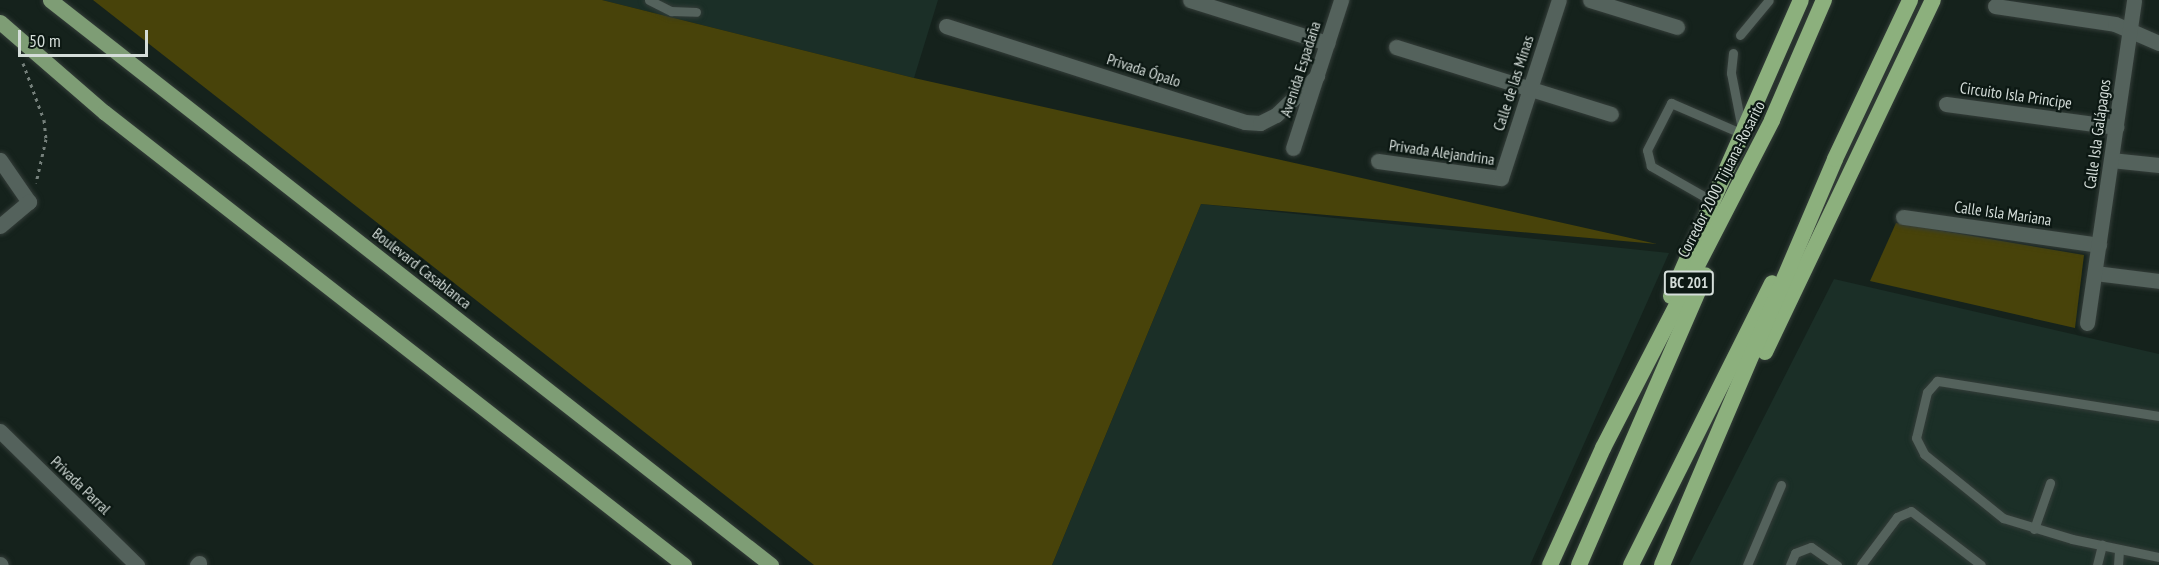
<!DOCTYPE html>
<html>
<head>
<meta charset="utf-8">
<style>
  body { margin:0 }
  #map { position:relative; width:2159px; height:565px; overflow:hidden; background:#15221c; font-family:"PT Sans Narrow",sans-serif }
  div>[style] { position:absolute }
  .built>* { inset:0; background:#1b2f27 }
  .green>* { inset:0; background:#48430a }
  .path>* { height:3px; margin-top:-1.5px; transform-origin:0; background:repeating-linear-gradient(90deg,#76817c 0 3px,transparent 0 7.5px) }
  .roads { filter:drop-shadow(0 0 2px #343d39) drop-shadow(0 0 2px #343d39) }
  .service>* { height:9px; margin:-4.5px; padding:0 4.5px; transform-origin:4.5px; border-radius:4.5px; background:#54625c }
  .minor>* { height:15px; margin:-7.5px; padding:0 7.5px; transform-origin:7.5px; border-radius:7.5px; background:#54625c }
  .tertiary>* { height:15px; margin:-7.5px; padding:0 7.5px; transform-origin:7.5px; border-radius:7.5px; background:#54625c }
  .primary>* { height:15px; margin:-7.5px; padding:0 7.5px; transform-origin:7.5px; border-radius:7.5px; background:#7e9d75 }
  .trunk>* { height:16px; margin:-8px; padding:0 8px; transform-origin:8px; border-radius:8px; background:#8cb07d }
  span { translate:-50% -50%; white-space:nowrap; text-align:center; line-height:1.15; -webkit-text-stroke:4.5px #0c1813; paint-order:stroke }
  .shield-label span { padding:2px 4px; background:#0c1813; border:2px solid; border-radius:4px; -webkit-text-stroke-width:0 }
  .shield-label { font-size:15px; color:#d4ddd9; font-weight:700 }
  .street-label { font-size:16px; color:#d4ddd9 }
  .scale { position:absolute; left:18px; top:30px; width:130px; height:27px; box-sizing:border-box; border:3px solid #d4ddd9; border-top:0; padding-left:8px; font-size:18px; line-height:21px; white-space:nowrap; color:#d4ddd9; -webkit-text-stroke:4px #0c1813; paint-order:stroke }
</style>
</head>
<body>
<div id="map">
  <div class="built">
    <i style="clip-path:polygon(602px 0,938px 0,914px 78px)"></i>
    <i style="clip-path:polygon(1201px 204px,1669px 253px,1530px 565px,1052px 565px)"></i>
    <i style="clip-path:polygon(1834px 279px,2159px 354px,2159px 565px,1689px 565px)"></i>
  </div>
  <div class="green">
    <i style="clip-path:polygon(93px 0,602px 0,914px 78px,1657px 244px,1201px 204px,1052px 565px,814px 565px)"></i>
    <i style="clip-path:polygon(1896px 223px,2084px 255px,2075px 328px,1870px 281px)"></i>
  </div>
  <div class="path">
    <i style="left:23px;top:63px;width:61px;rotate:69.8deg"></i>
    <i style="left:44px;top:120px;width:19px;rotate:84deg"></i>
    <i style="left:46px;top:139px;width:45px;rotate:102.8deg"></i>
  </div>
  <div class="roads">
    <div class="service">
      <i style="left:649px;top:0;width:25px;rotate:27deg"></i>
      <i style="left:671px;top:11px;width:25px;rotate:2deg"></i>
      <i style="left:1740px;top:35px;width:45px;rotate:-50.4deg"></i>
      <i style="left:1733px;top:53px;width:20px;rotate:96deg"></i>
      <i style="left:1731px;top:73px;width:57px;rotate:78.9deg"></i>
      <i style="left:1714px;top:202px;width:73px;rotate:-150.3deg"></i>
      <i style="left:1651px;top:166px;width:16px;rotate:-104deg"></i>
      <i style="left:1647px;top:150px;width:53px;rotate:-62.9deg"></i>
      <i style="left:1671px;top:103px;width:78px;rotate:23.3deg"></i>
      <i style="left:2159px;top:416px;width:225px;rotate:-171deg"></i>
      <i style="left:1937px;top:381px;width:15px;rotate:132deg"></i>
      <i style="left:1927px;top:392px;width:47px;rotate:103.4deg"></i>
      <i style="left:1916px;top:438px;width:18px;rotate:63deg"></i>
      <i style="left:1924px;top:454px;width:102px;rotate:39deg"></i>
      <i style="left:2003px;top:518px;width:72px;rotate:16.9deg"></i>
      <i style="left:2072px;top:539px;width:89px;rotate:11.7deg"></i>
      <i style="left:2034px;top:529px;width:49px;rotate:-70.8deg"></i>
      <i style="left:1747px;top:565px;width:87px;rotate:-67deg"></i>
      <i style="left:1790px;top:565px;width:13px;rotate:-67deg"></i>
      <i style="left:1795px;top:553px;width:17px;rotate:-21deg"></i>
      <i style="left:1811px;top:547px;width:32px;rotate:35deg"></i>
      <i style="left:1861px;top:565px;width:60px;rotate:-53.1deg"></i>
      <i style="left:1897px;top:517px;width:15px;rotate:-23deg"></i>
      <i style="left:1911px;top:511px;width:88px;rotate:37.6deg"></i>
      <i style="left:2097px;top:565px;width:21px;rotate:-76deg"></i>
      <i style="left:2118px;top:565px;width:16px;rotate:-86deg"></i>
    </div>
    <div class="minor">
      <i style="left:1190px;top:0;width:144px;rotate:17.4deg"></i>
      <i style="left:1590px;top:0;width:91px;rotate:17.2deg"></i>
      <i style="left:1995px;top:6px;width:121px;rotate:8.5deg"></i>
      <i style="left:2115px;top:24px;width:48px;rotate:23.4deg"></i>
      <i style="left:946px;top:26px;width:314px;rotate:17.8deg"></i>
      <i style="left:1245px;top:122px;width:15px;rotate:4deg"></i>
      <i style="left:1260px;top:123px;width:18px;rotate:-27deg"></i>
      <i style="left:1276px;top:115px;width:57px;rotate:-43.6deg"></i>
      <i style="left:1396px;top:47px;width:225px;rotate:17.3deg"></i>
      <i style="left:1946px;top:104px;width:172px;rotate:7.7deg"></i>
      <i style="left:1293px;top:148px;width:156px;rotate:-72deg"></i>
      <i style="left:0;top:160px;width:51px;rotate:55.4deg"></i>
      <i style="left:2111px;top:160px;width:48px;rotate:5.9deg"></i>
      <i style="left:1378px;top:161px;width:124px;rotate:7.9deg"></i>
      <i style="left:1501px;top:178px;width:187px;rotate:-72deg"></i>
      <i style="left:1903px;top:217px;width:198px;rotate:8.1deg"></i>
      <i style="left:2095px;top:273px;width:64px;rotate:7.1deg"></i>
      <i style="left:2087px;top:323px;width:326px;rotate:-81.7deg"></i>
      <i style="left:0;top:431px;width:192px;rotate:44.4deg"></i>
      <i style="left:0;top:564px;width:1px;rotate:45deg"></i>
      <i style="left:197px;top:565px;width:3px;rotate:-45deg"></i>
    </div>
    <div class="tertiary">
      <i style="left:0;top:226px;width:38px;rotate:-40deg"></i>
    </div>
    <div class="primary">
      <i style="left:50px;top:0;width:916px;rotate:38.08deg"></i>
      <i style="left:0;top:22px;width:138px;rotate:40.9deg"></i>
      <i style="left:104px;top:112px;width:736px;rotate:37.99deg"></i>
    </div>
    <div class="trunk">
      <i style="left:1671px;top:296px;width:323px;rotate:-66.3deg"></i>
      <i style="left:1765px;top:352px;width:390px;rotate:-64.5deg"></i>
      <i style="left:1550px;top:565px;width:128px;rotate:-65.6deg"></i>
      <i style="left:1603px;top:448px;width:369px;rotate:-62.7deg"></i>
      <i style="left:1772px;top:120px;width:131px;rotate:-66.6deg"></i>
      <i style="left:1579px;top:565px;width:316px;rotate:-66.5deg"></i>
      <i style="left:1631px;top:565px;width:315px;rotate:-63.4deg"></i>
      <i style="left:1662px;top:565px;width:441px;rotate:-66.9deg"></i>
      <i style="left:1835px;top:159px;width:176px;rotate:-64.7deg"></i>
    </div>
  </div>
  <div class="shield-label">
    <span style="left:1689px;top:283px">BC 201</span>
  </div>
  <div class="street-label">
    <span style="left:1300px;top:69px;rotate:-72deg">Avenida Espadaña</span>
    <span style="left:1144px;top:70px;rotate:18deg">Privada Ópalo</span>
    <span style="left:1513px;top:83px;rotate:-72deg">Calle de las Minas</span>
    <span style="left:2016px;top:95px;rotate:8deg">Circuito Isla Principe</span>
    <span style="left:2097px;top:134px;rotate:-82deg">Calle Isla Galápagos</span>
    <span style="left:1442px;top:152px;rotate:8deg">Privada Alejandrina</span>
    <span style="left:1721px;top:179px;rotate:-63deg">Corredor 2000 Tijuana-Rosarito</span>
    <span style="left:2003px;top:213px;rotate:8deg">Calle Isla Mariana</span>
    <span style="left:422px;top:268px;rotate:38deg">Boulevard Casablanca</span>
    <span style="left:81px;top:485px;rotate:44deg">Privada Parral</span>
  </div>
  <div class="scale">50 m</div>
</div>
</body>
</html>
